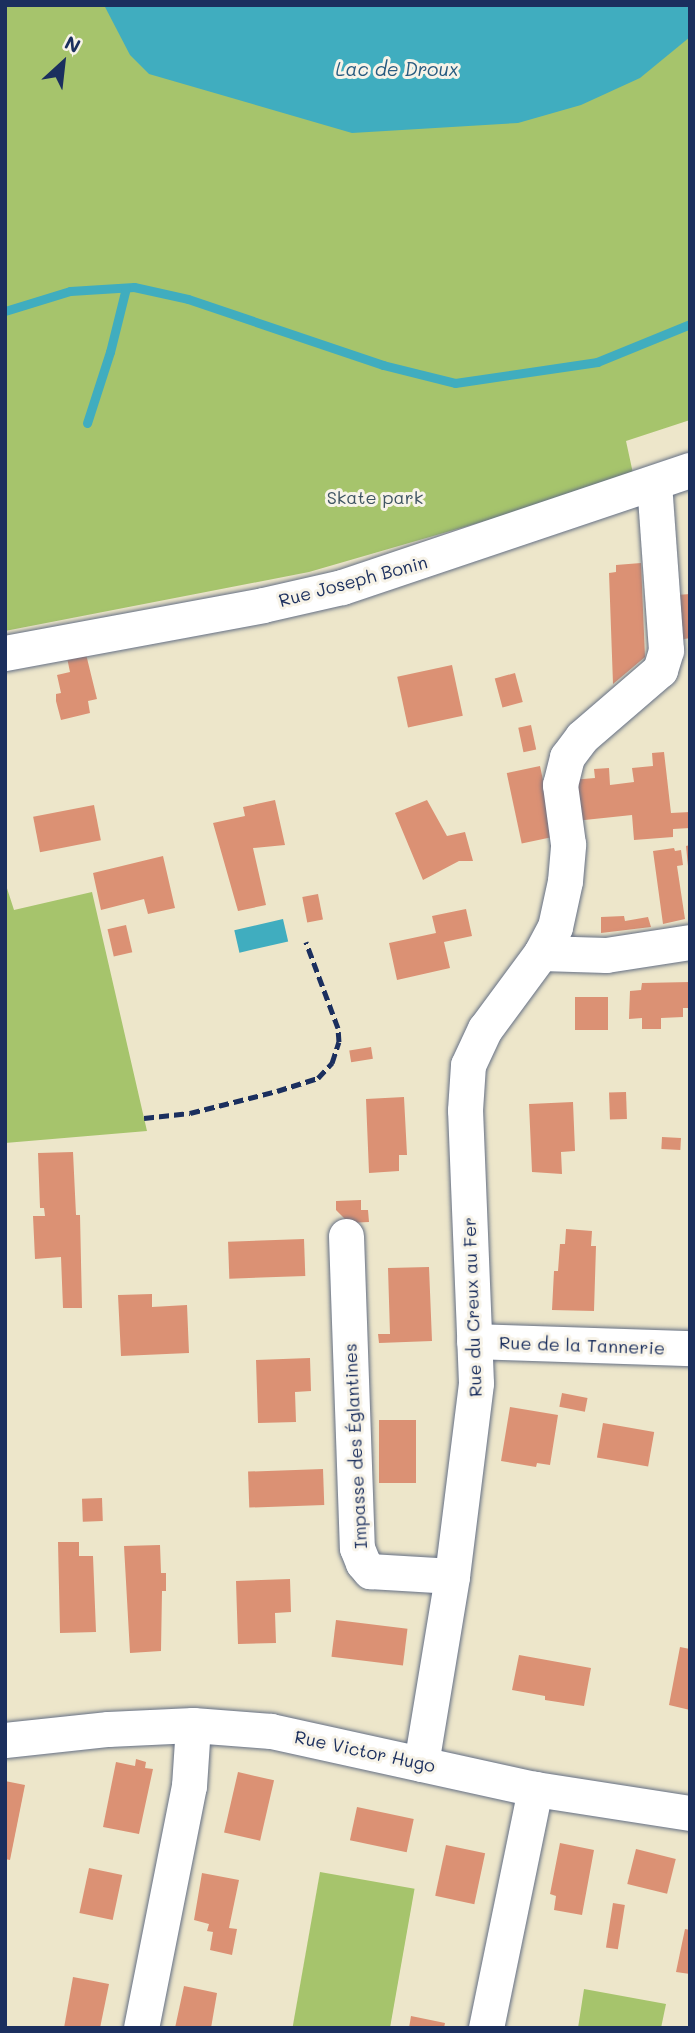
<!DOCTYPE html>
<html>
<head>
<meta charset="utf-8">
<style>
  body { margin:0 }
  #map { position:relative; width:695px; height:2033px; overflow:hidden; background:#ede6ca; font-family:Mali,sans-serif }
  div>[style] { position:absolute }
  .green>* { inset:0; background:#a6c46c; transform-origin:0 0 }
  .water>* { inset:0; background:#40adbf; transform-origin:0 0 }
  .stream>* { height:9px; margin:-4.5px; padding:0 4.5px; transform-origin:4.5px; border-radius:4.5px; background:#40adbf }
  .building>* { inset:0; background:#db9174; transform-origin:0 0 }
  .roads { filter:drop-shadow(0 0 2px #646f84) drop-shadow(0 0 2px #646f84) }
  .minor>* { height:35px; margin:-17.5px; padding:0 17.5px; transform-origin:17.5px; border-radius:17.5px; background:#fff }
  .rail>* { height:5px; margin-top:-2.5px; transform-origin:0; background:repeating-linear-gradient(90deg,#1b2f5e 0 10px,transparent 0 15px) }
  span { translate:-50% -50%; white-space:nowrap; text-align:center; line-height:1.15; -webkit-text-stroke:6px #f7f3e8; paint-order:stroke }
  .park-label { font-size:18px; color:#3e5462 }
  .street-label { font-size:18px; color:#1b2f5e }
  .water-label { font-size:19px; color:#285b80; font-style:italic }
  .frame { position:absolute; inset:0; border:7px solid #1b2f5e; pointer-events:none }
  .north { position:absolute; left:28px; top:28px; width:70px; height:70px; -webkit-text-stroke:5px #f7f3e8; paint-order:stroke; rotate:27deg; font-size:19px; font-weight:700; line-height:28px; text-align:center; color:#1b2f5e }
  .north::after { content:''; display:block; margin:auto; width:24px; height:32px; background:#1b2f5e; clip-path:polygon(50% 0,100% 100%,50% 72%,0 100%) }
</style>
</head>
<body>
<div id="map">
  <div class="green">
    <i style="clip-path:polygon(5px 5px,690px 5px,690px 420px,626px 441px,634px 478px,309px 572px,5px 631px)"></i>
    <i style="clip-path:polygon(5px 882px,14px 910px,92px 892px,147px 1131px,5px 1143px)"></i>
    <i style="left:320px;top:1872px;width:96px;height:159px;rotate:10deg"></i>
    <i style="clip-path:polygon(584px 1989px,666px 2004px,661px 2028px,578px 2028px)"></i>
  </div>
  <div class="water">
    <i style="clip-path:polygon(104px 5px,690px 5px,690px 37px,640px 78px,581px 105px,518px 123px,352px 133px,149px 74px,130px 55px)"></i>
    <i style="left:283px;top:919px;width:23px;height:50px;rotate:77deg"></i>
  </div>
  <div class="stream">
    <i style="left:5px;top:311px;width:68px;rotate:-17.1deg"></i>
    <i style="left:70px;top:291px;width:64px;rotate:-3.6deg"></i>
    <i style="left:134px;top:287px;width:55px;rotate:12.5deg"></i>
    <i style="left:188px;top:299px;width:206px;rotate:18.7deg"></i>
    <i style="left:383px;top:365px;width:74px;rotate:14deg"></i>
    <i style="left:455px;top:383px;width:144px;rotate:-8.4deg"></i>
    <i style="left:597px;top:362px;width:100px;rotate:-22.2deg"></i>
    <i style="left:87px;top:423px;width:75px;rotate:-72.1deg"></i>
    <i style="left:110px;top:352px;width:66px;rotate:-76deg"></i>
  </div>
  <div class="building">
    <i style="clip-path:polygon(641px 563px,645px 657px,613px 684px,609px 573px,616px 572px,616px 565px)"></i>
    <i style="clip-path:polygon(690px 594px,690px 638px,679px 640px,677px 595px)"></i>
    <i style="clip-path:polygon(85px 650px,97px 699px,88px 701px,90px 713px,61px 720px,56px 701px,56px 694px,61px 693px,57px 675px,70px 672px,66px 653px)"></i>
    <i style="left:452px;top:665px;width:52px;height:56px;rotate:78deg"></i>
    <i style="left:515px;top:673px;width:30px;height:21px;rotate:75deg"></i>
    <i style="left:531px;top:725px;width:25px;height:13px;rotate:78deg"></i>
    <i style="clip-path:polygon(664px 752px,671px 813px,690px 812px,690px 828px,673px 829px,673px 837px,634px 840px,632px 815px,575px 821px,571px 780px,595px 778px,594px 769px,609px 768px,610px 785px,634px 782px,632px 768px,653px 766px,652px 753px)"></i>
    <i style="left:540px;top:766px;width:72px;height:34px;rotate:78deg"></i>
    <i style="clip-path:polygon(275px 800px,285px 845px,253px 848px,266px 905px,238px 911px,213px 823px,245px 816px,243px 807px)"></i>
    <i style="clip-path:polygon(427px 800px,447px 836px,465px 832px,473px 861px,459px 861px,423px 880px,395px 813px)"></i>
    <i style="left:94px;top:805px;width:36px;height:62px;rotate:79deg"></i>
    <i style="clip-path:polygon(690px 845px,690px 866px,688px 866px,686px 846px)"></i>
    <i style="clip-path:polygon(674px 848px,675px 851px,681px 850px,683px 865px,677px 866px,685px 919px,663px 924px,653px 851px)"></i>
    <i style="clip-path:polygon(163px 856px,175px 908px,148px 914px,144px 899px,101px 910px,93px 873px)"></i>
    <i style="left:318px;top:894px;width:26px;height:16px;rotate:79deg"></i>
    <i style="clip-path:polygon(466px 909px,472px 936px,444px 942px,450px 968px,397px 980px,389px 943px,436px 933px,432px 916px)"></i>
    <i style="clip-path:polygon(624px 916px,625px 921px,648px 917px,651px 927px,601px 933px,601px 917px)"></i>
    <i style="left:126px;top:925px;width:28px;height:19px;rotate:77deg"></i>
    <i style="clip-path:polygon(690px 982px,690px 1008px,683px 1008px,683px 1017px,661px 1018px,661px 1029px,642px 1029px,642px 1018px,629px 1019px,630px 991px,641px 990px,642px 983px)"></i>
    <i style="left:575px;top:997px;width:33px;height:33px"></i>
    <i style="left:371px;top:1047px;width:12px;height:22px;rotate:81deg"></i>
    <i style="left:626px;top:1092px;width:27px;height:17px;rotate:88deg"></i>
    <i style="clip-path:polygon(404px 1097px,407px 1155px,399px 1155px,399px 1171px,369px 1173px,366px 1099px)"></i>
    <i style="clip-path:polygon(573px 1102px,575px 1151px,561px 1152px,562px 1174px,532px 1172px,529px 1104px)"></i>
    <i style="left:662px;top:1137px;width:19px;height:12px;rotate:3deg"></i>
    <i style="clip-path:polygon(73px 1152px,76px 1215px,80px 1215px,82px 1308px,63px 1308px,61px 1257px,35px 1259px,33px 1216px,45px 1216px,44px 1208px,40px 1208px,38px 1153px)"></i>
    <i style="clip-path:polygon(361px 1200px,361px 1210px,368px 1210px,369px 1222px,349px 1223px,336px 1210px,336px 1201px)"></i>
    <i style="clip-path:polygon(566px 1229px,592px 1231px,591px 1246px,596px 1246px,594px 1311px,552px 1310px,554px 1271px,558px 1271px,560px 1244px,565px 1244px)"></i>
    <i style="left:304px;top:1239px;width:37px;height:76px;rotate:88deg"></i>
    <i style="clip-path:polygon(429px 1267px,432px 1341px,379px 1343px,378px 1334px,390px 1334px,388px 1268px)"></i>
    <i style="clip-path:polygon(152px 1294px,152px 1307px,187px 1305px,189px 1353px,121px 1356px,118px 1295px)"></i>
    <i style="clip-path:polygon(310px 1358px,311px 1391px,295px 1392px,296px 1422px,258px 1423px,256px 1360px)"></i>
    <i style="left:562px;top:1393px;width:26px;height:14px;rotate:11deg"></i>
    <i style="clip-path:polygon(510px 1407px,558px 1415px,550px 1465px,537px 1463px,536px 1467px,501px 1461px)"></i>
    <i style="left:416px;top:1420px;width:63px;height:37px;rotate:90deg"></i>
    <i style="left:603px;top:1423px;width:52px;height:35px;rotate:10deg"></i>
    <i style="left:323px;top:1469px;width:36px;height:75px;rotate:88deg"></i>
    <i style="left:102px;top:1498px;width:23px;height:20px;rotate:88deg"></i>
    <i style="clip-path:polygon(58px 1542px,79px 1542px,79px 1556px,93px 1556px,96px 1632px,60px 1633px)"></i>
    <i style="clip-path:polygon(160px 1545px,161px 1573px,166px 1573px,166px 1591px,162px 1591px,161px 1651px,130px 1653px,124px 1546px)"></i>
    <i style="clip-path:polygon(290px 1579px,291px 1612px,275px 1613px,276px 1643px,238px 1644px,236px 1581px)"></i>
    <i style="left:336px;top:1620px;width:72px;height:37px;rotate:7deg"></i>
    <i style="clip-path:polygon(680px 1647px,690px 1649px,690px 1710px,669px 1705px)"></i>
    <i style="clip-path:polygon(519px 1655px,591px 1668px,584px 1706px,545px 1700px,545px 1696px,512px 1690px)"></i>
    <i style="clip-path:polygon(136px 1759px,146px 1762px,145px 1768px,153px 1769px,139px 1834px,103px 1827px,116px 1762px,135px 1766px)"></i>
    <i style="left:238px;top:1772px;width:37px;height:62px;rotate:13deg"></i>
    <i style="clip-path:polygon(5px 1781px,25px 1785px,10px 1860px,5px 1859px)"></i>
    <i style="left:357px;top:1807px;width:58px;height:34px;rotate:12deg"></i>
    <i style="clip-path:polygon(560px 1843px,594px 1850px,582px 1915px,554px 1910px,556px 1896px,550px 1894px)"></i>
    <i style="left:446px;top:1845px;width:40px;height:52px;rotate:12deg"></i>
    <i style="left:636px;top:1849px;width:41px;height:36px;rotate:14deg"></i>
    <i style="left:89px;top:1868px;width:34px;height:46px;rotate:12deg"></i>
    <i style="clip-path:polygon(202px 1873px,239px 1880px,229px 1928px,237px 1929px,232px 1955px,210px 1950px,213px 1932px,207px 1931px,209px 1924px,194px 1920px)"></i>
    <i style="left:613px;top:1903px;width:12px;height:45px;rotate:9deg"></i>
    <i style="clip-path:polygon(685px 1929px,690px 1930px,690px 1974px,676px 1972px)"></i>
    <i style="clip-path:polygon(73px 1977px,109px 1984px,100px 2028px,64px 2028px)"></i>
    <i style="clip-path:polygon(184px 1986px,217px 1993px,211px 2028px,175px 2028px)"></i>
    <i style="clip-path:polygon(411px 2016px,445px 2023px,444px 2028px,409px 2028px)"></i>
  </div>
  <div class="roads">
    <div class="minor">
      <i style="left:5px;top:653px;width:262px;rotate:-10.5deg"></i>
      <i style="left:263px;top:605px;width:81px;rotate:-12.8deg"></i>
      <i style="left:342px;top:587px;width:367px;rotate:-18.6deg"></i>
      <i style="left:541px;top:953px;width:65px;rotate:1.8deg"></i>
      <i style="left:606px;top:955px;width:85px;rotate:-8.8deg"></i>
      <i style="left:346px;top:1236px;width:312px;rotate:88deg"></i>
      <i style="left:357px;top:1548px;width:16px;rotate:68deg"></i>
      <i style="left:363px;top:1563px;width:11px;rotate:49deg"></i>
      <i style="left:370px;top:1571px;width:82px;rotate:3.5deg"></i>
      <i style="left:474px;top:1341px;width:216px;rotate:1.9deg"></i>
      <i style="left:5px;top:1740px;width:104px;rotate:-6.1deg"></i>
      <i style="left:108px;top:1729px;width:85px;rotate:-2.7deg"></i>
      <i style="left:193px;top:1725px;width:78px;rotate:4.4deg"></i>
      <i style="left:271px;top:1731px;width:270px;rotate:12.4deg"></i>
      <i style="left:535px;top:1789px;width:157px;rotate:8.8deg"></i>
      <i style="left:421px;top:1764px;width:191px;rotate:-80.6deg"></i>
      <i style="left:452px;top:1576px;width:194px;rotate:-82.9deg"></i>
      <i style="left:476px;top:1383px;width:273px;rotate:-92.3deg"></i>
      <i style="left:465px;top:1110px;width:45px;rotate:-86.2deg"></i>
      <i style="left:468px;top:1065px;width:40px;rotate:-65deg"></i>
      <i style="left:485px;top:1029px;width:94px;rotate:-53.6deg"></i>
      <i style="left:541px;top:953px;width:30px;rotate:-62deg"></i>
      <i style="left:555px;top:927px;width:47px;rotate:-77.7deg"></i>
      <i style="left:565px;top:881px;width:37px;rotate:-85deg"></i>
      <i style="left:568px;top:844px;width:60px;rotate:-97.7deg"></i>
      <i style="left:560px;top:785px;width:29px;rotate:-76deg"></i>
      <i style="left:567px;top:757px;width:25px;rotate:-53deg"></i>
      <i style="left:582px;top:737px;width:103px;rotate:-40.7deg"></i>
      <i style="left:660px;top:670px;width:21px;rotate:-73deg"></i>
      <i style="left:666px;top:650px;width:167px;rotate:-94.1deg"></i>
      <i style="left:141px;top:2028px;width:247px;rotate:-78.8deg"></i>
      <i style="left:189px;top:1786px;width:61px;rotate:-86.2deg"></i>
      <i style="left:486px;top:2028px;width:244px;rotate:-78.4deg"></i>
    </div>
  </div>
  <div class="rail">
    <i style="left:144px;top:1118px;width:46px;rotate:-6.2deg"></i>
    <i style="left:190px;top:1113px;width:90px;rotate:-14.2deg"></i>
    <i style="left:277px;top:1091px;width:43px;rotate:-17.6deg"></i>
    <i style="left:318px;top:1078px;width:21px;rotate:-47deg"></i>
    <i style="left:332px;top:1063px;width:22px;rotate:-72deg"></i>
    <i style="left:339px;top:1042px;width:14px;rotate:-94deg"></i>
    <i style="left:338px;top:1028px;width:92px;rotate:-110.4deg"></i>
  </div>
  <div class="park-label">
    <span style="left:375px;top:497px">Skate park</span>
  </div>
  <div class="street-label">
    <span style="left:353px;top:581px;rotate:-15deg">Rue Joseph Bonin</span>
    <span style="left:472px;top:1307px;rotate:-92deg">Rue du Creux au Fer</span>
    <span style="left:582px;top:1345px;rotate:2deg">Rue de la Tannerie</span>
    <span style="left:355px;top:1446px;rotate:-93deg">Impasse des Églantines</span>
    <span style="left:365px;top:1751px;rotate:12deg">Rue Victor Hugo</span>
  </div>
  <div class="water-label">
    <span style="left:397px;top:69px">Lac de Droux</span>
  </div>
  <div class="frame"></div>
  <div class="north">N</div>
</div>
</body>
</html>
